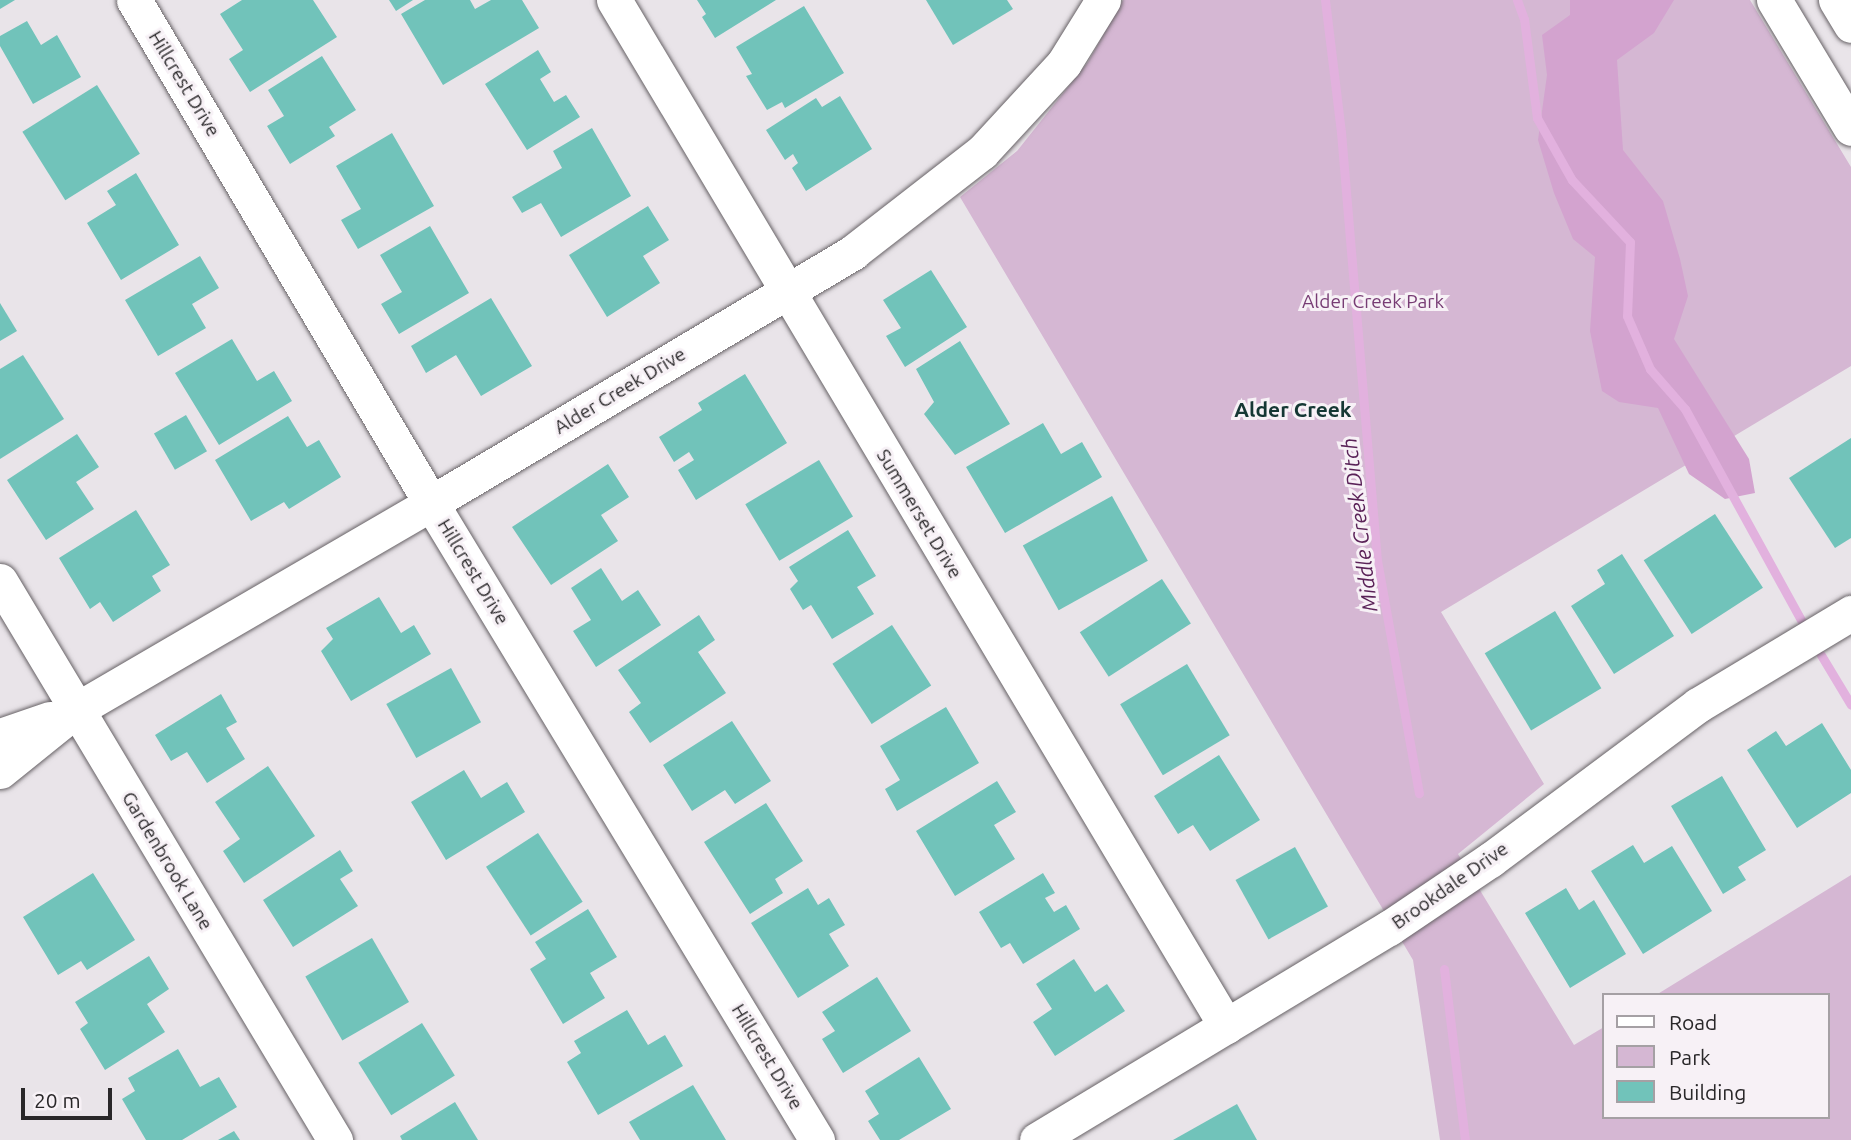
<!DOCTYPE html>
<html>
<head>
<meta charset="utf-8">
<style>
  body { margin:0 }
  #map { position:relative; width:1851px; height:1140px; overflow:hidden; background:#e9e4e9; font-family:Ubuntu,sans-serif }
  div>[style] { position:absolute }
  .green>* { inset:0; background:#d5b7d3 }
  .forest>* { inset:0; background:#d3a3cf }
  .stream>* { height:9px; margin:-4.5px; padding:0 4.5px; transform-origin:4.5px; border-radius:4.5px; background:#e2b1de }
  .building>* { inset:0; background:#71c3ba; transform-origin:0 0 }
  .roads { filter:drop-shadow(0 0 2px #676266) drop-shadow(0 0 2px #676266) }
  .minor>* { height:35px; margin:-17.5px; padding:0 17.5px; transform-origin:17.5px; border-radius:17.5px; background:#fff }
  span { translate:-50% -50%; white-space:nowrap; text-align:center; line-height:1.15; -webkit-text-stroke:6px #f7f1f6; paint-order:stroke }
  .street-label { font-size:19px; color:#292729 }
  .park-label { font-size:19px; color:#773c74 }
  .neighbourhood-label { font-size:21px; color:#153734; font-weight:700 }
  .water-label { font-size:21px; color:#5a2258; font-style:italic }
  .legend { position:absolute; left:1602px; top:993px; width:228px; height:126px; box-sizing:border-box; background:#f7f1f6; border:2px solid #a5a0a4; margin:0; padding:9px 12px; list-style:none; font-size:21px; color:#292729 }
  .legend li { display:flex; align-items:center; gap:14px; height:35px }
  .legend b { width:35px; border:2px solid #a5a0a4 }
  .scale { position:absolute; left:21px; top:1088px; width:91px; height:32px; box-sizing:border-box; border:4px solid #292729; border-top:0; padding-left:9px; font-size:21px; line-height:24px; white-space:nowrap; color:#292729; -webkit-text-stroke:5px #f7f1f6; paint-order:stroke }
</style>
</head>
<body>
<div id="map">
  <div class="green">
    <i style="clip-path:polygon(1123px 0,1750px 0,1851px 167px,1851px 366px,1441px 612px,1544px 784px,1458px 854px,1574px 1045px,1604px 1027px,1604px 1117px,1828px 1117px,1828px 995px,1656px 995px,1851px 875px,1851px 1140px,1440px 1140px,1413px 960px,960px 197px,1017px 151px,1088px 62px)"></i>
  </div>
  <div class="forest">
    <i style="clip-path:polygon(1570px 0,1674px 0,1654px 33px,1617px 60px,1623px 150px,1663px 201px,1680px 259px,1688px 296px,1674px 339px,1749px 459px,1755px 493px,1725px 499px,1689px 474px,1658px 408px,1619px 402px,1602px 391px,1590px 331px,1595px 257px,1573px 239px,1554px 193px,1538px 140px,1547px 75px,1542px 35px,1570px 15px)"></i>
  </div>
  <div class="stream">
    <i style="left:1325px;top:0;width:133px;rotate:83.1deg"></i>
    <i style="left:1341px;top:132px;width:430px;rotate:85.2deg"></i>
    <i style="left:1377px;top:560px;width:237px;rotate:79.8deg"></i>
    <i style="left:1517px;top:0;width:20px;rotate:70deg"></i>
    <i style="left:1524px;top:19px;width:100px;rotate:82.5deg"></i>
    <i style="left:1537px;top:118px;width:71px;rotate:60.6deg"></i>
    <i style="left:1572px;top:180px;width:85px;rotate:46.9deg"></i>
    <i style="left:1630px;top:242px;width:74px;rotate:92.3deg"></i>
    <i style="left:1627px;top:316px;width:58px;rotate:66.5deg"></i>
    <i style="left:1650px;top:369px;width:53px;rotate:48.8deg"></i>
    <i style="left:1685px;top:409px;width:241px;rotate:61.2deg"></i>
    <i style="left:1821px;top:655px;width:58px;rotate:59deg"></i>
    <i style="left:1444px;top:969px;width:172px;rotate:83deg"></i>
  </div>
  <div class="building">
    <i style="clip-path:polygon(0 0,15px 0,0 9px)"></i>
    <i style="clip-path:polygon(242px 0,313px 0,337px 37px,250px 92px,229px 59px,243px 50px,220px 14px)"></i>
    <i style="clip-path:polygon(389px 0,413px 0,396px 11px)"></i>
    <i style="clip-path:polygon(425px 0,470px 0,475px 9px,491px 0,522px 0,539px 28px,443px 85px,401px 14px)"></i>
    <i style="clip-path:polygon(697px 0,776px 0,715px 38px,702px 17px,706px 14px)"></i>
    <i style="clip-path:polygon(926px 0,1007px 0,1013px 9px,953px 45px)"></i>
    <i style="clip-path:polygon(804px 6px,844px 73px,785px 108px,782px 102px,767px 110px,746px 76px,752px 74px,736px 47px)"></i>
    <i style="clip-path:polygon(27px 21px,41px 45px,57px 35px,81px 77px,33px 104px,0 46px,0 36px)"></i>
    <i style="clip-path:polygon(538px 50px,551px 72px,540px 79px,554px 102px,566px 95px,580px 117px,527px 150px,485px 84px)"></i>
    <i style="clip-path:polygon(322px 56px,356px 110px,329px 127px,335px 136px,290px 164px,267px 126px,284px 116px,268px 90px)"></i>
    <i style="left:97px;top:85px;width:81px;height:88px;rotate:58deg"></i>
    <i style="clip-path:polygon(840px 96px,872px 149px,806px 191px,792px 168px,798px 163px,793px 154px,785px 160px,766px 130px,816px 98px,822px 107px)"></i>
    <i style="clip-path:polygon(592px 128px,631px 196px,561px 237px,541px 203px,522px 213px,512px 197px,562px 168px,553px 151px)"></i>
    <i style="clip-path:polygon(392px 133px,434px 206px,358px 249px,341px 220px,361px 209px,336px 166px)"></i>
    <i style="clip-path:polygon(136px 173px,179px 245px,121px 280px,87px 223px,116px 205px,107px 191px)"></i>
    <i style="clip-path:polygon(648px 206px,669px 240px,643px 256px,660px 283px,607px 317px,569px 255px)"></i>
    <i style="clip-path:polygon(430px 226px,469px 293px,399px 334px,381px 304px,402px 292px,380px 255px)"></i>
    <i style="clip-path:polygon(200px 256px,219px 288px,192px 304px,206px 328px,158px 356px,125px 300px)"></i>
    <i style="clip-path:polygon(931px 270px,967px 327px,905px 367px,886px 336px,901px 328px,883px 300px)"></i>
    <i style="clip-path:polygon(491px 298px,532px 366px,481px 396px,456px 355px,426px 373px,411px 346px)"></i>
    <i style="clip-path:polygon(0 303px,17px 331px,0 341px)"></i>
    <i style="clip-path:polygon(232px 339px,257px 381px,274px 371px,292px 401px,219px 445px,175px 373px)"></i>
    <i style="clip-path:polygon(960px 341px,1010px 424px,955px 455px,924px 414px,934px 402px,916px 369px)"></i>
    <i style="clip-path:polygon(23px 355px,64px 419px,0 459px,0 369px)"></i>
    <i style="clip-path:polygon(745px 374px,787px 443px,696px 500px,678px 470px,694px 460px,689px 452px,674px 462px,659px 437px,702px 410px,698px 403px)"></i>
    <i style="left:186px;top:415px;width:42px;height:37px;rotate:60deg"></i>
    <i style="clip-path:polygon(288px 416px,307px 447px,319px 440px,341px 477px,289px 509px,284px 502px,251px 521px,215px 460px)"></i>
    <i style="clip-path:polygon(1043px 423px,1061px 454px,1082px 442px,1102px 477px,1005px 533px,966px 467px)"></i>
    <i style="clip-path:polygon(77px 434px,99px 467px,76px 482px,94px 509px,46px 540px,7px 480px)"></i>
    <i style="clip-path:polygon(1851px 438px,1851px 538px,1835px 548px,1789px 478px)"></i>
    <i style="left:819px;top:460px;width:66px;height:86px;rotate:59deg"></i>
    <i style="clip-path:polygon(608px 464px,629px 497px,601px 515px,618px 541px,551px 585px,512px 527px)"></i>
    <i style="left:1112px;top:496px;width:74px;height:102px;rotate:61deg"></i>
    <i style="clip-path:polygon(136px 510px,170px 565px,152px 576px,161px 591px,113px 622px,100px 602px,90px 609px,59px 558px)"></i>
    <i style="left:1715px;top:514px;width:88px;height:85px;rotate:57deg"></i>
    <i style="clip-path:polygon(848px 530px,876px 576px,857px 587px,874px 614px,832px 639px,811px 605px,803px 610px,790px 589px,798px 581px,789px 567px)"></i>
    <i style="clip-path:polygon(1622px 554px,1674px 636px,1614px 674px,1571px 606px,1605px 584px,1597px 570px)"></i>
    <i style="clip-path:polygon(601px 568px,622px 601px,638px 590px,661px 625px,596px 667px,573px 631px,591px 620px,571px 588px)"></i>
    <i style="left:1162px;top:579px;width:53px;height:98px;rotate:57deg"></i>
    <i style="clip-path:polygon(379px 597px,401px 633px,414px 625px,431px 654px,351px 701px,321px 651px,333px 639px,326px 628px)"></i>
    <i style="left:1555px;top:611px;width:90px;height:82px;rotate:59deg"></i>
    <i style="clip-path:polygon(699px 615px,715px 640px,698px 652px,726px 693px,650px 743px,629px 712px,641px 703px,618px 670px)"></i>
    <i style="left:892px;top:625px;width:72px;height:71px;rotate:57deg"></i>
    <i style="left:1187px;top:664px;width:83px;height:78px;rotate:59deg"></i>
    <i style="left:451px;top:668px;width:62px;height:74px;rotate:61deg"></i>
    <i style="clip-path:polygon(221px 694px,237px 722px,226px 728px,245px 759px,207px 783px,187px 752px,171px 761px,155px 735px)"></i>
    <i style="clip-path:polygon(946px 707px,979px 763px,897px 811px,885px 789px,900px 780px,880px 746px)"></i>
    <i style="clip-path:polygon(732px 721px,771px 781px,735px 804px,725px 790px,692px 811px,663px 765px)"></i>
    <i style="clip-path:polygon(1822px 723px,1851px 770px,1851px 793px,1797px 828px,1747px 750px,1776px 731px,1786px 746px)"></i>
    <i style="clip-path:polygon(1219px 755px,1260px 820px,1210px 851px,1193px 825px,1178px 834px,1154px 796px)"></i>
    <i style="clip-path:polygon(268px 766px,315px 836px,244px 883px,223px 851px,240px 839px,215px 802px)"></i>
    <i style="clip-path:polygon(464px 770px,481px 798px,507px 782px,525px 812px,446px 860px,411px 802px)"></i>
    <i style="clip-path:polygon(1722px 776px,1766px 850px,1738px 867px,1746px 880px,1723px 894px,1671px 806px)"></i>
    <i style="clip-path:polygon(997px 781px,1016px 812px,994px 825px,1015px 859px,955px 896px,916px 831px)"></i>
    <i style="clip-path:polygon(766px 803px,803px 861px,775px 879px,783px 893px,750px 914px,704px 842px)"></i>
    <i style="left:538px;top:833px;width:82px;height:62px;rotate:57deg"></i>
    <i style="clip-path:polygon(1633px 845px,1644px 863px,1672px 846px,1712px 911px,1643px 954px,1591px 871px)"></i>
    <i style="left:1295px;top:847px;width:68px;height:68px;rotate:61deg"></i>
    <i style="clip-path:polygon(340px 850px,353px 871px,340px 879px,358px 906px,293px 947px,263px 900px)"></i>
    <i style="clip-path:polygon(93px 873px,135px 940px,87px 970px,81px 961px,58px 975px,23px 917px)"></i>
    <i style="clip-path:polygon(1043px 873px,1055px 893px,1045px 898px,1054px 912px,1066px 905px,1080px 929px,1023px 964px,1010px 943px,1001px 948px,979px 912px)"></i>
    <i style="clip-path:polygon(808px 888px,818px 905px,829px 898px,845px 925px,829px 934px,849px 966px,798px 998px,751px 923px)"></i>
    <i style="clip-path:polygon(1566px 888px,1579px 910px,1594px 900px,1626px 954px,1570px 988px,1525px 913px)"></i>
    <i style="clip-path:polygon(588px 909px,617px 957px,590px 973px,605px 998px,563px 1024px,530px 969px,546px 959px,535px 942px)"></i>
    <i style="left:372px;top:938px;width:74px;height:77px;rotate:60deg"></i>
    <i style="clip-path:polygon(149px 956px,169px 989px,147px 1004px,165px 1032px,105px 1070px,80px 1029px,88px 1023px,75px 1002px)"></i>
    <i style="clip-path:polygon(1074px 959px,1095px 992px,1107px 984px,1125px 1011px,1055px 1056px,1033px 1022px,1052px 1009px,1036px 984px)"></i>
    <i style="clip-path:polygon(877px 977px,911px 1031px,843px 1073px,822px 1039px,835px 1031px,822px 1012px)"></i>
    <i style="clip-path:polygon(627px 1010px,648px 1045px,665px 1035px,683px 1066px,598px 1115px,567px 1062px,581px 1053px,574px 1041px)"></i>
    <i style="left:422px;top:1023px;width:62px;height:75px;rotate:58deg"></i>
    <i style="clip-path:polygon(178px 1049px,200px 1087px,219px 1077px,237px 1107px,182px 1140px,146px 1140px,122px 1099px,135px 1091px,128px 1078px)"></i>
    <i style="clip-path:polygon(919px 1057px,951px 1109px,899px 1140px,880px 1140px,868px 1121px,879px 1114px,865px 1091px)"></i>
    <i style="clip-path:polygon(693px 1085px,726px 1140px,640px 1140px,629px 1122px)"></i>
    <i style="clip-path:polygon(455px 1102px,478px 1140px,402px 1140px,400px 1136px)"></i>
    <i style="clip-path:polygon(1237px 1104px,1257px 1140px,1173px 1140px)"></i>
    <i style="clip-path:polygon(234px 1131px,240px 1140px,218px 1140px)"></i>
  </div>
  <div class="roads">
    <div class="minor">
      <i style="left:134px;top:0;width:584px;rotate:59.44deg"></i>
      <i style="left:431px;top:503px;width:745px;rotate:58.79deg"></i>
      <i style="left:614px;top:0;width:1195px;rotate:59.18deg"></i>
      <i style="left:1774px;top:0;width:149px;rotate:59deg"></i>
      <i style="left:1836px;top:0;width:29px;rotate:59deg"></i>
      <i style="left:0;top:581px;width:652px;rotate:59.07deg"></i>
      <i style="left:0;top:736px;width:53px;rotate:-18.8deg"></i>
      <i style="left:0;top:771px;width:97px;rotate:-38.8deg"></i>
      <i style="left:76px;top:710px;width:411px;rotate:-30.2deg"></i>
      <i style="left:431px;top:503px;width:491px;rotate:-30.7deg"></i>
      <i style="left:853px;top:252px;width:163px;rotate:-37.8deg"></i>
      <i style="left:982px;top:152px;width:121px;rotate:-47.3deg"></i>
      <i style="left:1064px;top:63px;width:74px;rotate:-58.2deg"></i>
      <i style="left:1037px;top:1140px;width:411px;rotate:-31.1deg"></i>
      <i style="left:1389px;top:928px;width:122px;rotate:-34deg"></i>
      <i style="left:1490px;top:860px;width:259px;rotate:-36.7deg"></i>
      <i style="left:1698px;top:705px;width:179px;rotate:-31deg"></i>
    </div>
  </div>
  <div class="street-label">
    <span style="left:184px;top:84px;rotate:59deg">Hillcrest Drive</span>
    <span style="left:620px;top:391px;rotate:-31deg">Alder Creek Drive</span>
    <span style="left:919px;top:514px;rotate:59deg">Summerset Drive</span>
    <span style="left:473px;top:572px;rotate:59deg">Hillcrest Drive</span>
    <span style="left:167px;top:861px;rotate:59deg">Gardenbrook Lane</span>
    <span style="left:1450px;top:886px;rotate:-35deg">Brookdale Drive</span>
    <span style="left:767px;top:1057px;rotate:59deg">Hillcrest Drive</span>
  </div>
  <div class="park-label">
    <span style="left:1373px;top:302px">Alder Creek Park</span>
  </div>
  <div class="neighbourhood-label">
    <span style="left:1293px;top:409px">Alder Creek</span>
  </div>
  <div class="water-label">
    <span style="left:1359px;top:525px;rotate:-97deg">Middle Creek Ditch</span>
  </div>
  <ul class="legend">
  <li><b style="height:9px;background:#fff"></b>Road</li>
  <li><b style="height:19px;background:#d5b7d3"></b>Park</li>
  <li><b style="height:19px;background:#71c3ba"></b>Building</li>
  </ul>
  <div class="scale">20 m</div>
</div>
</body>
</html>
